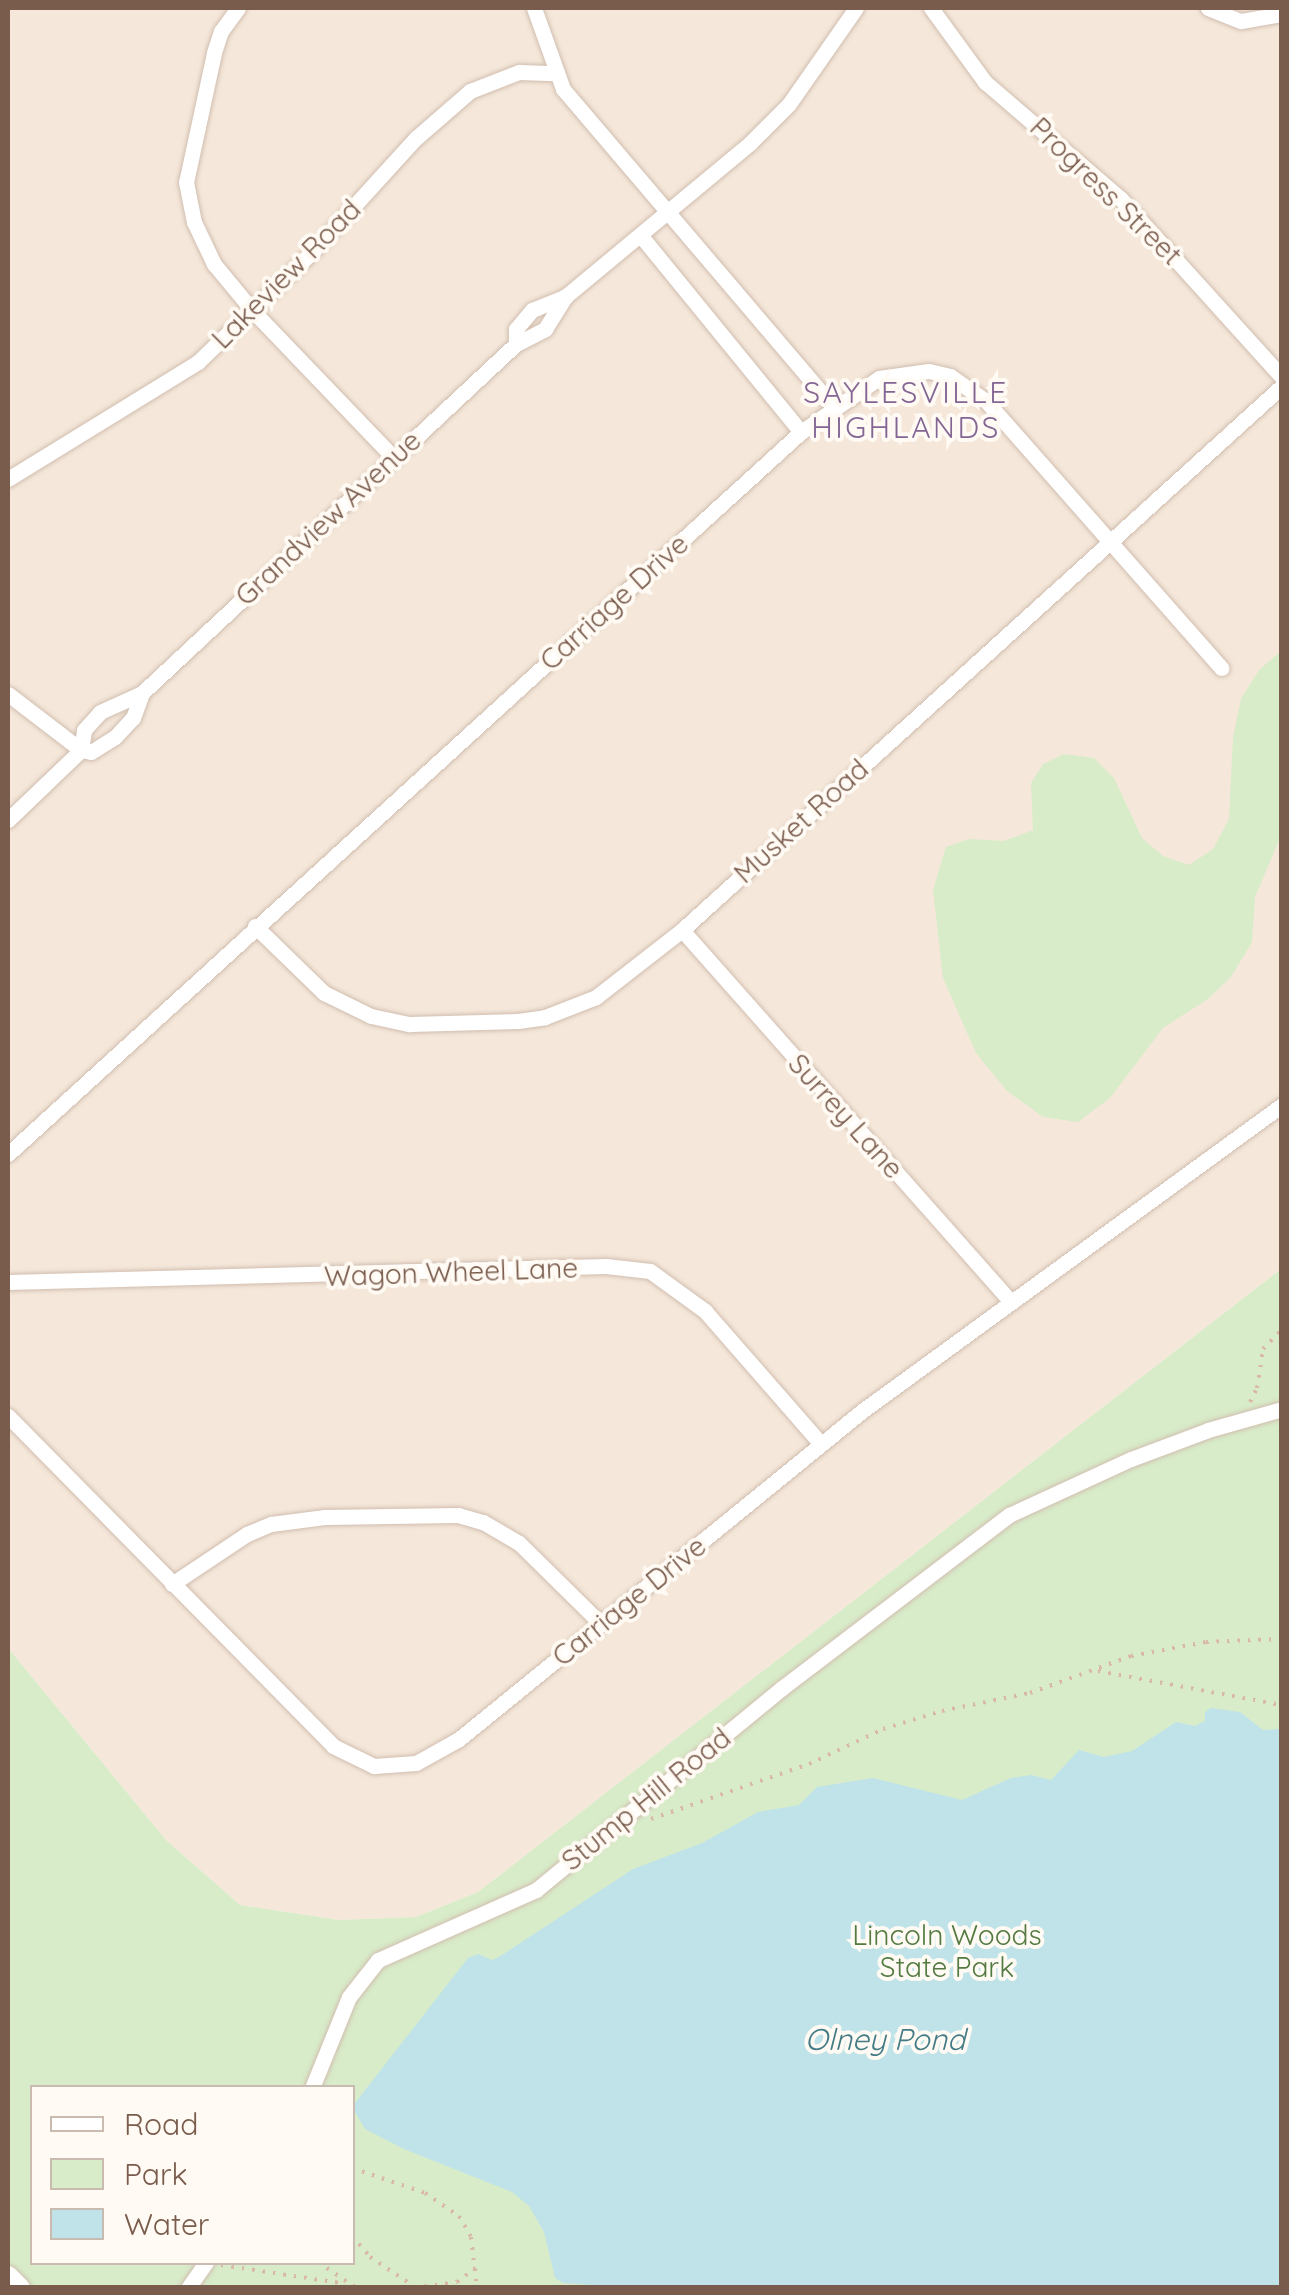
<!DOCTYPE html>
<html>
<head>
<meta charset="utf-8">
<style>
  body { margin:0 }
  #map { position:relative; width:1289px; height:2295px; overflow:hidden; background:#fdf6ec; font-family:Quicksand,sans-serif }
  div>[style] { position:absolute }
  .residential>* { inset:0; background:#f5e8da }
  .green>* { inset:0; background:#d8ecc9 }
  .water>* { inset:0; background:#bfe3e8 }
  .path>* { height:4px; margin-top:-2px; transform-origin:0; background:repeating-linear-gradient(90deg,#d9b8a5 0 2.5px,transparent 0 10.5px) }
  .roads { filter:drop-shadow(0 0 2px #d1beb0) drop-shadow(0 0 2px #d1beb0) }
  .minor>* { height:15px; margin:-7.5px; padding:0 7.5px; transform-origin:7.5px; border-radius:7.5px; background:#fff }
  .tertiary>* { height:20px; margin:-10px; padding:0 10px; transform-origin:10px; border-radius:10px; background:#fff }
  span { translate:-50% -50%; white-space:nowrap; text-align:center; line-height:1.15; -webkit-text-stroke:8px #fffaf3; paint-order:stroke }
  .street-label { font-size:28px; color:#7a5c4d }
  .park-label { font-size:28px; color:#537a41 }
  .neighbourhood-label { font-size:30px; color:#846695; letter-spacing:2.5px }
  .water-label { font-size:30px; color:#437c86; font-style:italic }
  .frame { position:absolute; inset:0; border:10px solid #7a5c4d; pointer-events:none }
  .legend { position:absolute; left:30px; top:2085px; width:325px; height:180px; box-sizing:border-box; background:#fffaf3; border:2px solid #cabbb1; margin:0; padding:12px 18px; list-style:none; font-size:30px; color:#7a5c4d }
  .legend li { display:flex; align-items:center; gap:20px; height:50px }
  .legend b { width:50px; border:2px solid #cabbb1 }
</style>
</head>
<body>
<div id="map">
  <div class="residential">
    <i style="clip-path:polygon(8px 8px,1281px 8px,1281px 1269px,478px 1892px,416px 1917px,339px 1920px,240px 1905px,166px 1840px,8px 1648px)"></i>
  </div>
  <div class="green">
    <i style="clip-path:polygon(1281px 651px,1281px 836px,1255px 897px,1252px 942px,1231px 977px,1208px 999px,1163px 1028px,1110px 1098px,1078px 1122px,1043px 1117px,1007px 1091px,976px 1053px,943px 978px,933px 890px,946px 847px,969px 839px,1004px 841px,1033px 830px,1031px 783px,1043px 764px,1064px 754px,1094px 758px,1114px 778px,1142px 838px,1163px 856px,1189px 865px,1213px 849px,1229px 819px,1233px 737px,1241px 699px,1259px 670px)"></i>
    <i style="clip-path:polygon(evenodd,1281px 1269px,1281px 2287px,8px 2287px,8px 1648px,166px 1840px,240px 1905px,339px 1920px,416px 1917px,478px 1892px,1281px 1269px,32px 2088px,352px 2088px,352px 2262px,32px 2262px,32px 2088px)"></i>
  </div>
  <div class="water">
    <i style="clip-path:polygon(1211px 1708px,1240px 1712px,1263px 1730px,1281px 1729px,1281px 2287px,635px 2288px,563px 2283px,555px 2278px,544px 2232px,529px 2206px,512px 2192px,404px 2149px,365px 2129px,355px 2112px,355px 2103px,468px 1958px,478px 1954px,492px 1960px,499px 1957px,633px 1869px,702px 1843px,758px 1812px,799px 1805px,817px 1787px,873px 1778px,962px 1800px,1011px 1778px,1031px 1775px,1051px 1780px,1079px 1750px,1104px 1757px,1132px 1751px,1176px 1722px,1195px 1726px,1205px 1721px,1205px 1712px)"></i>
  </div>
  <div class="path">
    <i style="left:1250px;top:1402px;width:16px;rotate:-63deg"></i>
    <i style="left:1257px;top:1388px;width:39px;rotate:-81deg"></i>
    <i style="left:1263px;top:1349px;width:28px;rotate:-46deg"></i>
    <i style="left:1098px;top:1671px;width:187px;rotate:10.5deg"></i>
    <i style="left:651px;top:1819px;width:167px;rotate:-19.2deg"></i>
    <i style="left:809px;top:1764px;width:82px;rotate:-25.3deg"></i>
    <i style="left:883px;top:1729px;width:62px;rotate:-17deg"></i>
    <i style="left:942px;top:1711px;width:90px;rotate:-11.6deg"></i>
    <i style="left:1030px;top:1693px;width:108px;rotate:-20.1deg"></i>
    <i style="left:1131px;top:1656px;width:76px;rotate:-10.6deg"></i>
    <i style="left:1206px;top:1642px;width:76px;rotate:-2.3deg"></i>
    <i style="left:352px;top:2168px;width:77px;rotate:18.9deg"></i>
    <i style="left:425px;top:2193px;width:41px;rotate:34.1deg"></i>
    <i style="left:459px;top:2216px;width:24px;rotate:60deg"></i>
    <i style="left:471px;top:2237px;width:51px;rotate:83.3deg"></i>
    <i style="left:352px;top:2236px;width:28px;rotate:49deg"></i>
    <i style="left:370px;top:2257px;width:54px;rotate:33.7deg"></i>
    <i style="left:318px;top:2262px;width:46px;rotate:34.4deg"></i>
    <i style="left:221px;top:2265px;width:126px;rotate:8.6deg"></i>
    <i style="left:414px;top:2288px;width:43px;rotate:-7.9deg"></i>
    <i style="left:457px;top:2282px;width:26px;rotate:-37deg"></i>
  </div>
  <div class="roads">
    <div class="minor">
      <i style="left:238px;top:8px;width:29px;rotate:126deg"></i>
      <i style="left:221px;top:31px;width:23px;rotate:108deg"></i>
      <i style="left:214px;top:53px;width:132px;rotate:102.2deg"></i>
      <i style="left:186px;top:182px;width:41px;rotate:78.7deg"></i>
      <i style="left:194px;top:222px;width:47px;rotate:64.5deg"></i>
      <i style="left:214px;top:264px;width:61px;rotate:50.3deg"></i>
      <i style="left:253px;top:311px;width:202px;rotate:46.2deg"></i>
      <i style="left:534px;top:8px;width:86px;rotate:70.3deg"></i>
      <i style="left:563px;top:89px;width:418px;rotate:49.6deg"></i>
      <i style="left:931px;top:8px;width:92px;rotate:53.9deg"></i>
      <i style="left:985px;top:82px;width:179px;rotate:40.7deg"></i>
      <i style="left:1121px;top:199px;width:240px;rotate:47.9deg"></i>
      <i style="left:1208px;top:8px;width:35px;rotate:22deg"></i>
      <i style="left:1241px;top:21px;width:42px;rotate:-9.7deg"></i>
      <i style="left:641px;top:236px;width:253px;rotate:50.8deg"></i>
      <i style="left:516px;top:344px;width:15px;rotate:-90deg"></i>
      <i style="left:516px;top:329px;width:25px;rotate:-50deg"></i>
      <i style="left:532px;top:310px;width:37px;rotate:-22deg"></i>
      <i style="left:566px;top:296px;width:239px;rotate:-39.7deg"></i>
      <i style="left:750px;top:143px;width:55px;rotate:-45deg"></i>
      <i style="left:789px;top:104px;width:117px;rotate:-55.1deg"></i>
      <i style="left:8px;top:479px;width:223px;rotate:-31.6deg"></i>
      <i style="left:198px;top:362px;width:160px;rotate:-44deg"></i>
      <i style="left:313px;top:251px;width:153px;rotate:-47.7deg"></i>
      <i style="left:416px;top:138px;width:72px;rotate:-41deg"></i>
      <i style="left:470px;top:91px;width:53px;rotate:-21.2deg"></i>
      <i style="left:519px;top:72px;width:36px;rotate:2deg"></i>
      <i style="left:8px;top:694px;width:92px;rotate:37.5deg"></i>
      <i style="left:81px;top:750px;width:10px;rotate:11deg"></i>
      <i style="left:91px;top:752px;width:28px;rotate:-32deg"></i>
      <i style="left:115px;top:737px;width:26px;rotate:-47deg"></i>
      <i style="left:133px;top:718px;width:27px;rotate:-70deg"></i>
      <i style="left:8px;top:820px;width:101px;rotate:-43.8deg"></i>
      <i style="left:81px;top:750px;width:20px;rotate:-81deg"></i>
      <i style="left:84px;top:730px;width:24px;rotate:-48deg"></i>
      <i style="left:100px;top:712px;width:46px;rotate:-24.3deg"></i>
      <i style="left:142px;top:693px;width:512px;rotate:-43.02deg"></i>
      <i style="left:516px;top:344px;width:33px;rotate:-27deg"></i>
      <i style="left:545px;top:329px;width:39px;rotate:-58deg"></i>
      <i style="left:255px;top:926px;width:96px;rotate:44.2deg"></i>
      <i style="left:324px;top:993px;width:52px;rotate:26.1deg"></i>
      <i style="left:371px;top:1016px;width:40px;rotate:12deg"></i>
      <i style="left:410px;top:1024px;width:108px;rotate:-1.6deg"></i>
      <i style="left:518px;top:1021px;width:27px;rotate:-8deg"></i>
      <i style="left:545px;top:1017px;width:55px;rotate:-21.4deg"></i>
      <i style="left:596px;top:997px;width:109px;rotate:-37.9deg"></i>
      <i style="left:682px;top:930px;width:810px;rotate:-42.2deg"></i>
      <i style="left:682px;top:930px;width:495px;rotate:48.5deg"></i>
      <i style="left:8px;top:1154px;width:1072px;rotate:-42.32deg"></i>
      <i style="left:801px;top:432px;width:95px;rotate:-34.7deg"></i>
      <i style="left:879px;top:378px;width:50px;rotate:-8deg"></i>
      <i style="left:929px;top:371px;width:22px;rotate:13deg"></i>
      <i style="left:950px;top:376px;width:44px;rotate:34.8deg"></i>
      <i style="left:986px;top:401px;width:356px;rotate:48.6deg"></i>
      <i style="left:8px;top:1282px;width:598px;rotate:-1.53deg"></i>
      <i style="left:606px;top:1266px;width:44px;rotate:6.5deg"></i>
      <i style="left:650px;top:1271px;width:68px;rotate:36deg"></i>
      <i style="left:705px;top:1311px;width:176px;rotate:48.9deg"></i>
      <i style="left:8px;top:1416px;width:463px;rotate:45.4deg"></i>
      <i style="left:333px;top:1746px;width:46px;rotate:26deg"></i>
      <i style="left:374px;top:1766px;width:42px;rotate:-4.1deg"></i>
      <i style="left:416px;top:1763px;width:49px;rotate:-29.2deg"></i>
      <i style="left:459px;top:1739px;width:520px;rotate:-39.14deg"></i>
      <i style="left:862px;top:1411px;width:520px;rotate:-36.08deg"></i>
      <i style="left:172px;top:1584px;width:90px;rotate:-33.7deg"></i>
      <i style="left:247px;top:1534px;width:26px;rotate:-23deg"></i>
      <i style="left:271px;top:1524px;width:54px;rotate:-7.4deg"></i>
      <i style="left:325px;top:1517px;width:133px;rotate:-0.9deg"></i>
      <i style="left:458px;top:1515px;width:26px;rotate:16deg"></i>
      <i style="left:483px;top:1522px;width:42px;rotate:30.3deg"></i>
      <i style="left:519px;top:1543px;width:115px;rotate:44.6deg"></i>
      <i style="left:312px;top:2088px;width:98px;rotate:-67.9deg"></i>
      <i style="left:349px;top:1997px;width:47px;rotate:-51.9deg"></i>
      <i style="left:378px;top:1960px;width:173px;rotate:-23.9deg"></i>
      <i style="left:536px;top:1890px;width:318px;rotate:-39.4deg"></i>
      <i style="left:782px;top:1688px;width:285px;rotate:-37.3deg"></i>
      <i style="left:1009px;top:1515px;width:134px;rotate:-24.7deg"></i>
      <i style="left:1131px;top:1459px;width:82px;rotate:-20.6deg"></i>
      <i style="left:1208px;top:1430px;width:77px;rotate:-15.8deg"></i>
      <i style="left:188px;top:2288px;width:32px;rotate:-55deg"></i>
    </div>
    <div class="tertiary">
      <i style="left:8px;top:2276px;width:17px;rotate:45deg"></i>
    </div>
  </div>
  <div class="street-label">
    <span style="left:1106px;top:191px;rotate:44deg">Progress Street</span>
    <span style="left:286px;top:274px;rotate:-45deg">Lakeview Road</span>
    <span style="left:328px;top:518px;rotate:-43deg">Grandview Avenue</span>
    <span style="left:614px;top:602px;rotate:-42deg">Carriage Drive</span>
    <span style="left:801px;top:821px;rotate:-42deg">Musket Road</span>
    <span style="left:846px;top:1116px;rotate:48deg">Surrey Lane</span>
    <span style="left:451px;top:1272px;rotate:-2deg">Wagon Wheel Lane</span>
    <span style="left:629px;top:1601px;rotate:-39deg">Carriage Drive</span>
    <span style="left:646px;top:1799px;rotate:-39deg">Stump Hill Road</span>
  </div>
  <div class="park-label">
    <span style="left:947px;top:1951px">Lincoln Woods<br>State Park</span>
  </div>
  <div class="neighbourhood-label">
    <span style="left:906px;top:409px">SAYLESVILLE<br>HIGHLANDS</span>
  </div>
  <div class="water-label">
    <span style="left:885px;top:2039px">Olney Pond</span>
  </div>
  <div class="frame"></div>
  <ul class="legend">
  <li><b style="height:12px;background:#fff"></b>Road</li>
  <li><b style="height:28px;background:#d8ecc9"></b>Park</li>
  <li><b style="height:28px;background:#bfe3e8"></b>Water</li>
  </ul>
</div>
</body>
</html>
